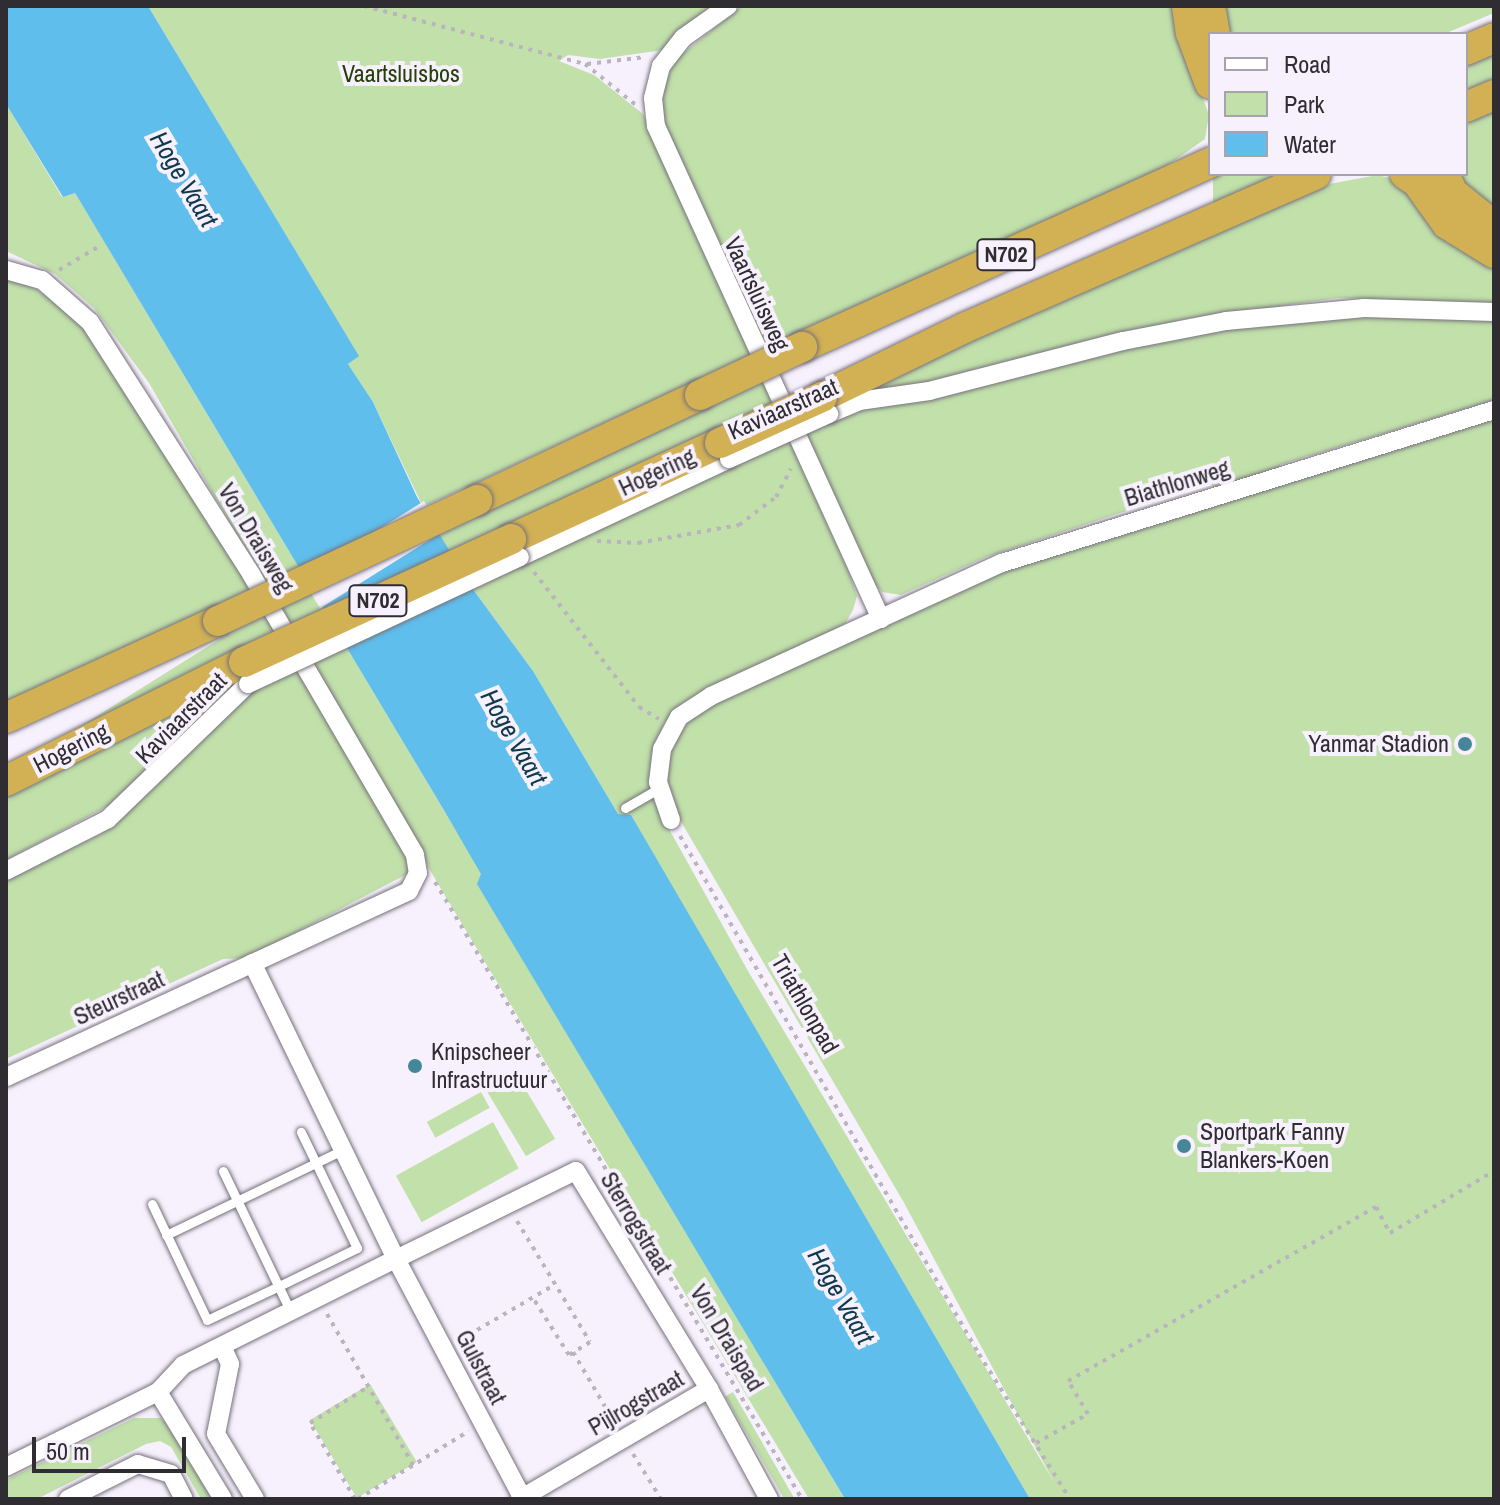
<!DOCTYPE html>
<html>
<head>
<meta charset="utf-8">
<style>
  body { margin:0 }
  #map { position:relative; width:1500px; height:1505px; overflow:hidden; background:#f7f1fd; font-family:"Archivo Narrow",sans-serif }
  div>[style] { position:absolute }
  .green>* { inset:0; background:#c1e0aa; transform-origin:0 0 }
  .water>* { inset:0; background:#5fbeec }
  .pier>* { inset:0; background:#f7f1fd; transform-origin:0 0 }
  .path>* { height:4px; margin-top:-2px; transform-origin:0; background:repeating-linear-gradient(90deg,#b9b4be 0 4px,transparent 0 10px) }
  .roads { filter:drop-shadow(0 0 2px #76717b) drop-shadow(0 0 2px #76717b) }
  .service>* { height:9px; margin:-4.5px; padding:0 4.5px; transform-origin:4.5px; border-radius:4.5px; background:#fff }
  .minor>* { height:18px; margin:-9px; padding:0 9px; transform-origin:9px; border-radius:9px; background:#fff }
  .trunk>* { height:30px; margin:-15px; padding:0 15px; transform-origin:15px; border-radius:15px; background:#d2b054 }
  .bridges { filter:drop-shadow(0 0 2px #76717b) drop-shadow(0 0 2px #76717b) }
  .minor-bridge>* { height:18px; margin:-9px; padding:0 9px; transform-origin:9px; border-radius:9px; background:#fff }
  .trunk-bridge>* { height:30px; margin:-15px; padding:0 15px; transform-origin:15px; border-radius:15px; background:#d2b054 }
  .dots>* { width:22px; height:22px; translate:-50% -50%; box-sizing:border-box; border:4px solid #f7f1fd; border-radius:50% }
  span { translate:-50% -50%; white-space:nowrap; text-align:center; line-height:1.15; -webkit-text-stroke:8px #f7f1fd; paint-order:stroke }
  .shield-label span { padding:2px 6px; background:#f7f1fd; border:2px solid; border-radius:6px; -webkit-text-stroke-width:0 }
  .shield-label { font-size:22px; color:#2f2d31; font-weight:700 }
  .park-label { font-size:24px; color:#253f09 }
  .street-label { font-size:24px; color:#2f2d31 }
  .poi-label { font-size:24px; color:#2f2d31 }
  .right { translate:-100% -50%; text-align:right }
  .left { translate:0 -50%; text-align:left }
  .water-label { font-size:26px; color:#0f3a4d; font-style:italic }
  .frame { position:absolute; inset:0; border:8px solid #2f2d31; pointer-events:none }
  .legend { position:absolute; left:1208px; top:32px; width:260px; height:144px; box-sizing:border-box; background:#f7f1fd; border:2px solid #a7a3ab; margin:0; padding:10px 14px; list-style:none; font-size:24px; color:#2f2d31 }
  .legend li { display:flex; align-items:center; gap:16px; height:40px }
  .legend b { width:40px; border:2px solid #a7a3ab }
  .scale { position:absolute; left:32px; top:1437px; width:154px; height:36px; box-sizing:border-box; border:4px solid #2f2d31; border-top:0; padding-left:10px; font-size:24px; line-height:28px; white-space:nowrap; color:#2f2d31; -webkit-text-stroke:6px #f7f1fd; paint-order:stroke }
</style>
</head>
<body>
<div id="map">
  <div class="green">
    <i style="clip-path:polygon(148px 6px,714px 6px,663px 50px,600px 59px,568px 55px,559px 61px,594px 75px,643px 114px,751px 355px,423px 507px,373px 402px,348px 364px,358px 355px)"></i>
    <i style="clip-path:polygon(742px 6px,1179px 6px,1187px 54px,1209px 115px,1205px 139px,1158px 172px,766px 348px,662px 119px,662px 91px,676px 59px)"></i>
    <i style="clip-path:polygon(1216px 6px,1494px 6px,1494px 13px,1444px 34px,1222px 34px)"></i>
    <i style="clip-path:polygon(1494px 49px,1494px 79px,1466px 91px,1466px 62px)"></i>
    <i style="clip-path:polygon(6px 104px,62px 197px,75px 193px,445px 812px,482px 874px,478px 884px,845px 1499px,809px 1499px,441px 889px,149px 383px,94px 308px,55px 274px,6px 251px)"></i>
    <i style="clip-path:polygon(1494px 104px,1494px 219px,1453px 174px,1466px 174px,1466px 117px)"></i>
    <i style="left:1213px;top:174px;width:67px;height:478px"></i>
    <i style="clip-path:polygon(1378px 175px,1397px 180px,1494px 260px,1494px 303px,1338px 298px,1185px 319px,915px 387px,847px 396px,1329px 184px)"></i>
    <i style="clip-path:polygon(6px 272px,68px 308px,93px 335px,253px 590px,6px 710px)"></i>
    <i style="clip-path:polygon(1302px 317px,1494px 317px,1494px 400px,1120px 513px,986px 557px,901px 595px,882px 592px,870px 578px,805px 432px,857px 408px,1131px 345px)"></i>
    <i style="left:761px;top:378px;width:28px;height:358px;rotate:64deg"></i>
    <i style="clip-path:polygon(1494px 418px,1494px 1499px,1030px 1499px,631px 816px,618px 814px,533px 671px,472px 588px,789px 440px,849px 572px,857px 596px,853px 610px,845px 624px,682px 703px,665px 722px,651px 757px,654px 802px,748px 971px,1054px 1482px,903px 1201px,669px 801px,666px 762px,675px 739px,693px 716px,726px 697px,1003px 570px)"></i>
    <i style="left:265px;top:611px;width:28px;height:287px;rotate:58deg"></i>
    <i style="clip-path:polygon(299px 669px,412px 864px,409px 873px,264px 949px,244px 958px,223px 959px,6px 1059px,6px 879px,101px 834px,253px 689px)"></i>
    <i style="clip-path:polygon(251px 674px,119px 800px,6px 860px,6px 793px)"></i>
    <i style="left:515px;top:1072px;width:78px;height:34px;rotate:59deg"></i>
    <i style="left:481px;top:1092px;width:18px;height:62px;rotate:61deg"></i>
    <i style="left:493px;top:1122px;width:53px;height:111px;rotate:61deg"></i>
    <i style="left:370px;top:1384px;width:91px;height:70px;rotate:59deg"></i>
    <i style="left:733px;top:1392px;width:124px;height:9px;rotate:60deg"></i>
    <i style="clip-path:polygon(134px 1418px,161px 1418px,171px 1428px,212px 1499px,201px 1499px,171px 1447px,160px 1441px,146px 1444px,37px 1499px,6px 1499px,6px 1480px)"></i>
  </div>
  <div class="water">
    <i style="clip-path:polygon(6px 6px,148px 6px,359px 356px,348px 364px,373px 402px,417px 497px,472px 588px,533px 671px,618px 814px,631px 815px,1030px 1499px,845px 1499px,477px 884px,481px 874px,445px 812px,75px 193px,63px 197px,6px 104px)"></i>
  </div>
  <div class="pier">
    <i style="left:424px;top:501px;width:36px;height:145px;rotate:58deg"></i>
  </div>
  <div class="path">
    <i style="left:364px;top:6px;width:228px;rotate:14.7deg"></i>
    <i style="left:585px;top:64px;width:65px;rotate:38.8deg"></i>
    <i style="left:587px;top:64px;width:59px;rotate:-6.8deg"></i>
    <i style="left:59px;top:270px;width:45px;rotate:-30.5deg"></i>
    <i style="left:597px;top:541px;width:41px;rotate:2.8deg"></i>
    <i style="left:638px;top:543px;width:103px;rotate:-10.1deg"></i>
    <i style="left:739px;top:525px;width:46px;rotate:-37.1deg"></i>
    <i style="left:776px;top:497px;width:32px;rotate:-62deg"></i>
    <i style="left:534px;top:572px;width:171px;rotate:52.1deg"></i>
    <i style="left:639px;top:707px;width:23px;rotate:31deg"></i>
    <i style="left:680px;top:836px;width:598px;rotate:60.01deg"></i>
    <i style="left:979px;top:1354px;width:171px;rotate:57.9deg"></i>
    <i style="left:435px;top:882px;width:718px;rotate:59.26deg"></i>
    <i style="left:517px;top:1221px;width:141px;rotate:58.9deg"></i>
    <i style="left:590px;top:1342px;width:25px;rotate:148deg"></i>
    <i style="left:569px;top:1355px;width:67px;rotate:-122.3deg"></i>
    <i style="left:327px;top:1314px;width:174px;rotate:60.3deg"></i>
    <i style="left:460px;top:1340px;width:109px;rotate:-30.3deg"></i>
    <i style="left:573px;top:1352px;width:81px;rotate:59.6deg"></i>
    <i style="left:1036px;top:1443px;width:60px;rotate:-29.1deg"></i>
    <i style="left:1088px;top:1414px;width:39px;rotate:-121deg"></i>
    <i style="left:1068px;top:1381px;width:354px;rotate:-29.5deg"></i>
    <i style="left:1376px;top:1207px;width:30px;rotate:62deg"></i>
    <i style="left:1390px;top:1233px;width:121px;rotate:-30.8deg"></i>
    <i style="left:633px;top:1454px;width:53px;rotate:58.1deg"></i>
    <i style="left:355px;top:1499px;width:88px;rotate:-120.6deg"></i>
    <i style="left:310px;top:1423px;width:68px;rotate:-31.8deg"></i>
    <i style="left:358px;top:1499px;width:130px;rotate:-31.5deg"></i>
  </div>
  <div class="roads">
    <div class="service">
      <i style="left:625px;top:808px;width:39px;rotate:-30deg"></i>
      <i style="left:223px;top:1171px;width:157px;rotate:64.3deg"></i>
      <i style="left:152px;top:1204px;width:128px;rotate:64.6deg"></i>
      <i style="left:207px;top:1320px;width:80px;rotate:-25.3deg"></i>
      <i style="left:279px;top:1286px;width:87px;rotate:-26deg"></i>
      <i style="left:357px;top:1248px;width:129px;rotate:-115.8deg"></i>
      <i style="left:166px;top:1235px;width:196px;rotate:-25.7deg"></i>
    </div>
    <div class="minor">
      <i style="left:728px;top:6px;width:55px;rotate:144.6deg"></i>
      <i style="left:683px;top:38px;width:36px;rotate:128deg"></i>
      <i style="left:661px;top:66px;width:33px;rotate:104deg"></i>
      <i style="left:653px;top:98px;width:28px;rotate:84deg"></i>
      <i style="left:656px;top:126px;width:542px;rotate:65.47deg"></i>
      <i style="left:6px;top:270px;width:37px;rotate:16deg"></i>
      <i style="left:42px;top:280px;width:64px;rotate:41.2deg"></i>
      <i style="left:90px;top:322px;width:299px;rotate:57.4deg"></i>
      <i style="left:251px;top:574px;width:325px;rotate:59.7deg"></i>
      <i style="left:415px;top:855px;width:18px;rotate:81deg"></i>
      <i style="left:418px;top:873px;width:20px;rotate:117deg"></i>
      <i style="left:409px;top:891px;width:444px;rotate:155.2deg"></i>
      <i style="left:829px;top:414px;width:33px;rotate:-23deg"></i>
      <i style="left:859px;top:401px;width:71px;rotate:-8.1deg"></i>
      <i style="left:929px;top:391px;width:200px;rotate:-14.5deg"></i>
      <i style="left:1123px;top:341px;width:105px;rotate:-11deg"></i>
      <i style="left:1226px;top:321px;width:139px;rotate:-5.4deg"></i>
      <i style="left:1364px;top:308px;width:130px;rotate:1.8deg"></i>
      <i style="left:520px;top:557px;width:231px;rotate:-25.1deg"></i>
      <i style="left:671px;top:820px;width:40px;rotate:-108.9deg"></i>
      <i style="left:658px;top:782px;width:33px;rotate:-83deg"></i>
      <i style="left:662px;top:749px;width:36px;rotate:-62deg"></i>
      <i style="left:679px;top:717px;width:38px;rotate:-33deg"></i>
      <i style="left:711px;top:696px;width:320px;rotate:-24.6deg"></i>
      <i style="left:1002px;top:563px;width:515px;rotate:-17.27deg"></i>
      <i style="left:6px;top:871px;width:114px;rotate:-27deg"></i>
      <i style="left:108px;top:819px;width:194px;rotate:-44deg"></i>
      <i style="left:222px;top:1346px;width:20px;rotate:66deg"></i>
      <i style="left:230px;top:1364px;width:71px;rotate:101.3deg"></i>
      <i style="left:216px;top:1434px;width:76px;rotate:59deg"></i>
      <i style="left:158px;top:1392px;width:125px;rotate:58.7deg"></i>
      <i style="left:6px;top:1467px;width:169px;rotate:-26.3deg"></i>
      <i style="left:158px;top:1392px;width:37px;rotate:-47deg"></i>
      <i style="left:183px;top:1365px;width:238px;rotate:-26.5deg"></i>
      <i style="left:396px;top:1259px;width:329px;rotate:-115.9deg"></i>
      <i style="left:522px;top:1497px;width:269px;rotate:-117.9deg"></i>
      <i style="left:396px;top:1259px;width:200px;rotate:-26.1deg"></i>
      <i style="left:576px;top:1171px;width:255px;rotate:58.6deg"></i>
      <i style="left:68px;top:1499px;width:78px;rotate:-26.6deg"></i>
      <i style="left:138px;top:1464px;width:34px;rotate:17deg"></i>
      <i style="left:171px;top:1474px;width:28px;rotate:63deg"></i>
      <i style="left:520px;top:1499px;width:219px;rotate:-30.2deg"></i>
      <i style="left:709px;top:1389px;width:125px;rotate:61.4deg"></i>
    </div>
    <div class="trunk">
      <i style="left:1187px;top:6px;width:27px;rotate:82deg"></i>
      <i style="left:1191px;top:33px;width:54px;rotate:69.6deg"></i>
      <i style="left:1210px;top:6px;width:28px;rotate:80deg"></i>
      <i style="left:1466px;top:50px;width:30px;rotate:-23deg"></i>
      <i style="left:1466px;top:107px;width:30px;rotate:-23deg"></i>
      <i style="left:1405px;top:174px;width:14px;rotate:34deg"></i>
      <i style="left:1417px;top:182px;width:52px;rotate:54.5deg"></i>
      <i style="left:1447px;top:224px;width:55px;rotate:31.7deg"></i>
      <i style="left:1444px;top:174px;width:21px;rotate:65deg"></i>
      <i style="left:1453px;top:193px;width:53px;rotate:38.8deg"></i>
      <i style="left:802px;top:347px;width:448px;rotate:-24.3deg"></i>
      <i style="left:822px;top:397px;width:158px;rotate:-25.9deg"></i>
      <i style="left:964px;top:328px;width:384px;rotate:-23.6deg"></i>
      <i style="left:477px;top:500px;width:246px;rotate:-25.2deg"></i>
      <i style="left:511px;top:539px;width:230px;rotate:-24.7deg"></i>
      <i style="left:6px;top:718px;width:233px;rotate:-24.6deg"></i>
      <i style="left:6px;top:781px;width:266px;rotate:-26.6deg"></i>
    </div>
  </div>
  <div class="bridges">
    <div class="minor-bridge">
      <i style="left:729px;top:459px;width:110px;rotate:-24.2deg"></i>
      <i style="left:248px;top:684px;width:300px;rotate:-25deg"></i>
    </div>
    <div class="trunk-bridge">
      <i style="left:700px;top:395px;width:113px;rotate:-25.2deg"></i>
      <i style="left:720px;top:443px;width:112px;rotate:-24.3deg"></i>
      <i style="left:218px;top:621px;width:286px;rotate:-25deg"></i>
      <i style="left:244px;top:662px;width:294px;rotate:-24.7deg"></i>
    </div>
  </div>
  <div class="dots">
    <i style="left:1465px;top:744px;background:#458799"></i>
    <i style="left:415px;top:1066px;background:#458799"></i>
    <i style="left:1184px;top:1146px;background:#458799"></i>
  </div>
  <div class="shield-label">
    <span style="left:1006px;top:255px">N702</span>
    <span style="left:378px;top:601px">N702</span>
  </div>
  <div class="park-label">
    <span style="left:401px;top:74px">Vaartsluisbos</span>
  </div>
  <div class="street-label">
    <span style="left:757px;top:294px;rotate:65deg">Vaartsluisweg</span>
    <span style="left:783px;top:409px;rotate:-24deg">Kaviaarstraat</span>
    <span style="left:657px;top:472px;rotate:-25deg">Hogering</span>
    <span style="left:1177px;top:483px;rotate:-17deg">Biathlonweg</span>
    <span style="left:256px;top:538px;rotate:59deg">Von Draisweg</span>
    <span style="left:181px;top:718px;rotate:-45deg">Kaviaarstraat</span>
    <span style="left:71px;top:748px;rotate:-27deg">Hogering</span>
    <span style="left:119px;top:998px;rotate:-25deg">Steurstraat</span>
    <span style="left:805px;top:1004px;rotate:60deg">Triathlonpad</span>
    <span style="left:636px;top:1223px;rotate:59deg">Sterrogstraat</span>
    <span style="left:727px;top:1338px;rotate:59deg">Von Draispad</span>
    <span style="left:481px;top:1367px;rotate:62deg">Gulstraat</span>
    <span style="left:636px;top:1403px;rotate:-30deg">Pijlrogstraat</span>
  </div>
  <div class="poi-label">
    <span class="right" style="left:1449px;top:744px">Yanmar Stadion</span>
    <span class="left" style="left:431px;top:1066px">Knipscheer<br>Infrastructuur</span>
    <span class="left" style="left:1200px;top:1146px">Sportpark Fanny<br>Blankers-Koen</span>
  </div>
  <div class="water-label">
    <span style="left:184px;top:179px;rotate:59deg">Hoge Vaart</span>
    <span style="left:514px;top:737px;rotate:60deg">Hoge Vaart</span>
    <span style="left:841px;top:1296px;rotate:60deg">Hoge Vaart</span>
  </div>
  <div class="frame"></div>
  <ul class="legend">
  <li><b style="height:10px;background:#fff"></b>Road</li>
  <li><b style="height:22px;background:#c1e0aa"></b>Park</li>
  <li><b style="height:22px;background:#5fbeec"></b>Water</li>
  </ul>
  <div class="scale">50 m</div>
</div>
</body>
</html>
